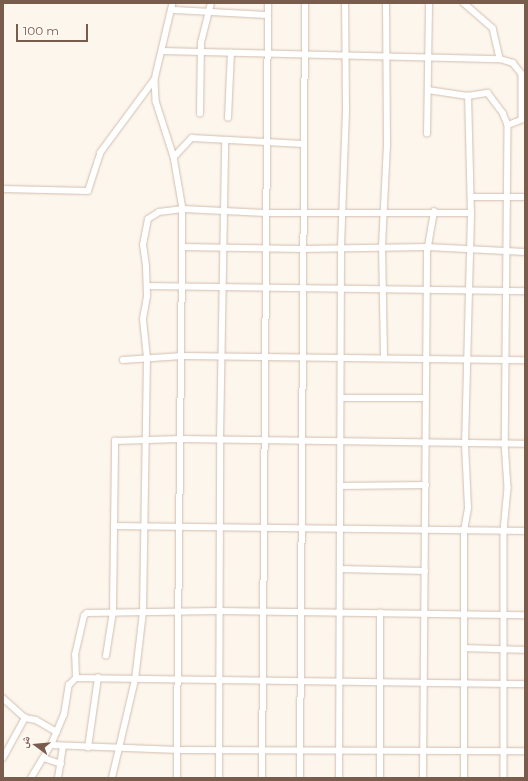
<!DOCTYPE html>
<html>
<head>
<meta charset="utf-8">
<style>
  body { margin:0 }
  #map { position:relative; width:528px; height:781px; overflow:hidden; background:#fdf6ec; font-family:Montserrat,"Noto Naskh Arabic",sans-serif }
  div>[style] { position:absolute }
  .roads { filter:drop-shadow(0 0 1px #d1beb0) drop-shadow(0 0 1px #d1beb0) }
  .minor>* { height:5.5px; margin:-2.75px; padding:0 2.75px; transform-origin:2.75px; border-radius:2.75px; background:#fff }
  span { translate:-50% -50%; white-space:nowrap; text-align:center; line-height:1.15; -webkit-text-stroke:3.5px #fffaf3; paint-order:stroke }
  .frame { position:absolute; inset:0; border:4px solid #7a5c4d; pointer-events:none }
  .north { position:absolute; left:16px; top:725px; width:40px; height:40px; -webkit-text-stroke:3px #fffaf3; paint-order:stroke; rotate:286deg; font-size:11px; font-weight:700; line-height:16px; text-align:center; color:#7a5c4d }
  .north::after { content:''; display:block; margin:auto; width:14px; height:18px; background:#7a5c4d; clip-path:polygon(50% 0,100% 100%,50% 72%,0 100%) }
  .scale { position:absolute; left:16px; top:24px; width:72px; height:18px; box-sizing:border-box; border:2px solid #7a5c4d; border-top:0; padding-left:5px; font-size:12px; line-height:14px; white-space:nowrap; color:#7a5c4d; -webkit-text-stroke:3px #fffaf3; paint-order:stroke }
</style>
</head>
<body>
<div id="map">
  <div class="roads">
    <div class="minor">
      <i style="left:173px;top:3px;width:79px;rotate:103.2deg"></i>
      <i style="left:155px;top:80px;width:21px;rotate:87deg"></i>
      <i style="left:156px;top:101px;width:59px;rotate:72.2deg"></i>
      <i style="left:174px;top:157px;width:53px;rotate:80.2deg"></i>
      <i style="left:183px;top:209px;width:569px;rotate:90.6deg"></i>
      <i style="left:464px;top:3px;width:38px;rotate:41deg"></i>
      <i style="left:493px;top:28px;width:32px;rotate:77deg"></i>
      <i style="left:173px;top:10px;width:95px;rotate:3deg"></i>
      <i style="left:162px;top:51px;width:338px;rotate:1.4deg"></i>
      <i style="left:500px;top:59px;width:14px;rotate:17deg"></i>
      <i style="left:513px;top:63px;width:14px;rotate:51deg"></i>
      <i style="left:522px;top:74px;width:45px;rotate:90deg"></i>
      <i style="left:428px;top:90px;width:40px;rotate:8.5deg"></i>
      <i style="left:468px;top:96px;width:20px;rotate:-9deg"></i>
      <i style="left:488px;top:93px;width:25px;rotate:53deg"></i>
      <i style="left:503px;top:113px;width:13px;rotate:67deg"></i>
      <i style="left:508px;top:125px;width:318px;rotate:90.5deg"></i>
      <i style="left:505px;top:443px;width:45px;rotate:86.2deg"></i>
      <i style="left:508px;top:488px;width:43px;rotate:95.3deg"></i>
      <i style="left:504px;top:531px;width:247px;rotate:90deg"></i>
      <i style="left:200px;top:114px;width:71px;rotate:-89.2deg"></i>
      <i style="left:201px;top:43px;width:41px;rotate:-76deg"></i>
      <i style="left:228px;top:118px;width:65px;rotate:-87.4deg"></i>
      <i style="left:508px;top:125px;width:17px;rotate:-21deg"></i>
      <i style="left:427px;top:134px;width:131px;rotate:-89.1deg"></i>
      <i style="left:174px;top:157px;width:26px;rotate:-47deg"></i>
      <i style="left:192px;top:138px;width:111px;rotate:3.1deg"></i>
      <i style="left:3px;top:189px;width:85px;rotate:1.3deg"></i>
      <i style="left:88px;top:191px;width:40px;rotate:-72deg"></i>
      <i style="left:100px;top:153px;width:91px;rotate:-53.5deg"></i>
      <i style="left:471px;top:197px;width:54px"></i>
      <i style="left:183px;top:247px;width:119px;rotate:1deg"></i>
      <i style="left:302px;top:249px;width:125px;rotate:-0.9deg"></i>
      <i style="left:427px;top:247px;width:98px;rotate:2.9deg"></i>
      <i style="left:147px;top:286px;width:378px;rotate:0.8deg"></i>
      <i style="left:384px;top:358px;width:111px;rotate:-91deg"></i>
      <i style="left:382px;top:247px;width:102px;rotate:-87.2deg"></i>
      <i style="left:387px;top:145px;width:142px;rotate:-90.4deg"></i>
      <i style="left:123px;top:360px;width:59px;rotate:-3.9deg"></i>
      <i style="left:182px;top:356px;width:343px;rotate:0.7deg"></i>
      <i style="left:341px;top:398px;width:84px"></i>
      <i style="left:340px;top:486px;width:86px;rotate:-0.7deg"></i>
      <i style="left:114px;top:526px;width:411px;rotate:0.7deg"></i>
      <i style="left:340px;top:569px;width:85px;rotate:1.3deg"></i>
      <i style="left:465px;top:648px;width:60px;rotate:1.9deg"></i>
      <i style="left:106px;top:656px;width:45px;rotate:-81deg"></i>
      <i style="left:113px;top:612px;width:171px;rotate:-89.3deg"></i>
      <i style="left:115px;top:441px;width:66px;rotate:-1.7deg"></i>
      <i style="left:181px;top:439px;width:344px;rotate:0.8deg"></i>
      <i style="left:76px;top:678px;width:23px;rotate:-92deg"></i>
      <i style="left:75px;top:655px;width:40px;rotate:-77deg"></i>
      <i style="left:84px;top:616px;width:4px;rotate:-45deg"></i>
      <i style="left:87px;top:613px;width:133px;rotate:-0.9deg"></i>
      <i style="left:220px;top:611px;width:305px;rotate:0.8deg"></i>
      <i style="left:3px;top:698px;width:30px;rotate:42deg"></i>
      <i style="left:25px;top:718px;width:11px;rotate:10deg"></i>
      <i style="left:36px;top:720px;width:24px;rotate:30deg"></i>
      <i style="left:51px;top:745px;width:127px;rotate:2.3deg"></i>
      <i style="left:178px;top:750px;width:347px;rotate:0.2deg"></i>
      <i style="left:88px;top:748px;width:71px;rotate:-81.9deg"></i>
      <i style="left:3px;top:758px;width:46px;rotate:-61.2deg"></i>
      <i style="left:44px;top:758px;width:18px;rotate:19deg"></i>
      <i style="left:31px;top:778px;width:39px;rotate:-59deg"></i>
      <i style="left:51px;top:745px;width:33px;rotate:-67deg"></i>
      <i style="left:64px;top:715px;width:30px;rotate:-81deg"></i>
      <i style="left:69px;top:685px;width:10px;rotate:-45deg"></i>
      <i style="left:76px;top:678px;width:449px;rotate:0.8deg"></i>
      <i style="left:58px;top:778px;width:30px;rotate:-81deg"></i>
      <i style="left:112px;top:778px;width:101px;rotate:-76.8deg"></i>
      <i style="left:135px;top:680px;width:68px;rotate:-83.3deg"></i>
      <i style="left:143px;top:612px;width:254px;rotate:-89.1deg"></i>
      <i style="left:147px;top:358px;width:39px;rotate:-96deg"></i>
      <i style="left:143px;top:319px;width:23px;rotate:-80deg"></i>
      <i style="left:147px;top:296px;width:30px;rotate:-92deg"></i>
      <i style="left:146px;top:266px;width:21px;rotate:-98deg"></i>
      <i style="left:143px;top:245px;width:26px;rotate:-79deg"></i>
      <i style="left:148px;top:219px;width:13px;rotate:-32deg"></i>
      <i style="left:159px;top:212px;width:24px;rotate:-7deg"></i>
      <i style="left:183px;top:209px;width:82px;rotate:2.8deg"></i>
      <i style="left:265px;top:213px;width:206px"></i>
      <i style="left:219px;top:778px;width:338px;rotate:-89.8deg"></i>
      <i style="left:220px;top:440px;width:299px;rotate:-89deg"></i>
      <i style="left:262px;top:778px;width:775px;rotate:-89.56deg"></i>
      <i style="left:300px;top:778px;width:775px;rotate:-89.63deg"></i>
      <i style="left:339px;top:778px;width:531px;rotate:-89.78deg"></i>
      <i style="left:341px;top:247px;width:137px;rotate:-87.9deg"></i>
      <i style="left:346px;top:110px;width:107px;rotate:-90.5deg"></i>
      <i style="left:380px;top:778px;width:165px;rotate:-90deg"></i>
      <i style="left:423px;top:778px;width:526px;rotate:-89.56deg"></i>
      <i style="left:427px;top:252px;width:41px;rotate:-80.1deg"></i>
      <i style="left:464px;top:778px;width:247px;rotate:-90deg"></i>
      <i style="left:464px;top:531px;width:23px;rotate:-80deg"></i>
      <i style="left:468px;top:508px;width:64px;rotate:-92.7deg"></i>
      <i style="left:465px;top:444px;width:228px;rotate:-88.5deg"></i>
      <i style="left:471px;top:216px;width:120px;rotate:-91.4deg"></i>
    </div>
  </div>
  <div class="frame"></div>
  <div class="north">ش</div>
  <div class="scale">100 m</div>
</div>
</body>
</html>
